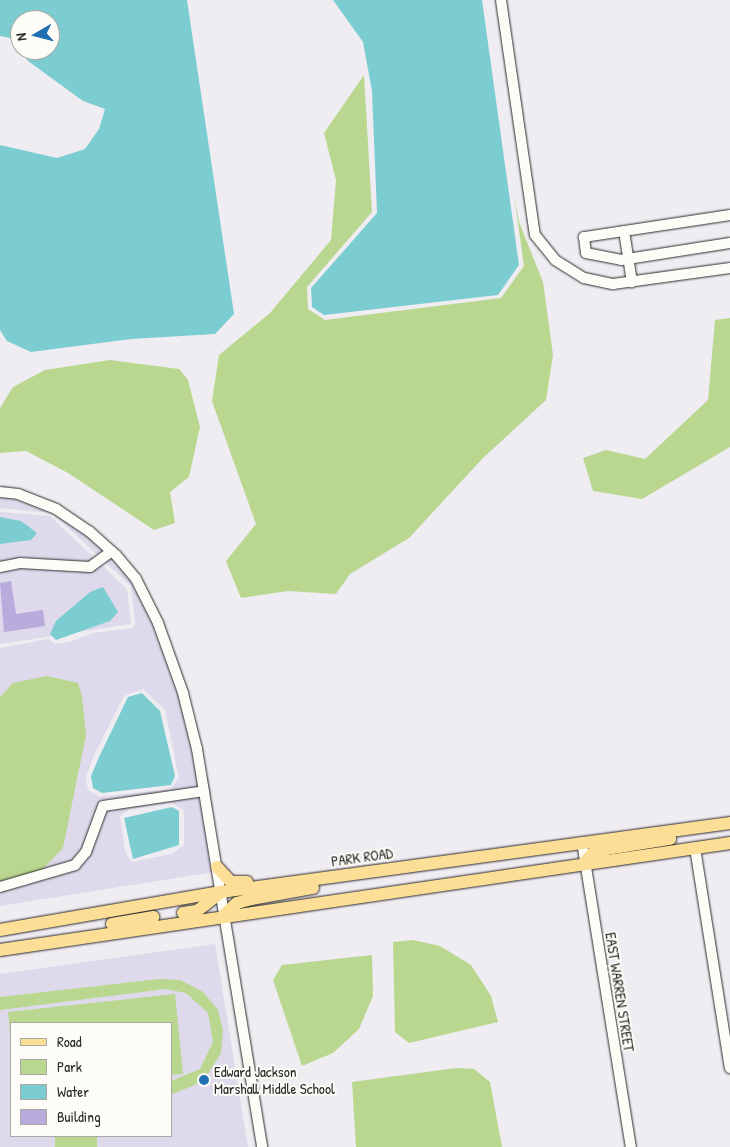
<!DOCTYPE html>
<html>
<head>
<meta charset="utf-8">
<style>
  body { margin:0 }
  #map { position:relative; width:730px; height:1147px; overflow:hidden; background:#efecf2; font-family:"Patrick Hand",sans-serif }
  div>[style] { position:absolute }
  .built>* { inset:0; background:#ded9eb }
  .green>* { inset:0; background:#b9d78f; transform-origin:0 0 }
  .water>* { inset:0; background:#7bcdd2 }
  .building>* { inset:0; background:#b8acdc }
  .roads { filter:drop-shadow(0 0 1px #2b2b2b) drop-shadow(0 0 1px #2b2b2b) }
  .minor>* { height:10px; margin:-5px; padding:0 5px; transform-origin:5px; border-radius:5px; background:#fdfcf7 }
  .major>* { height:12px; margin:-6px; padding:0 6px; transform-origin:6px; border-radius:6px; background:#fcde96 }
  .dots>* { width:14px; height:14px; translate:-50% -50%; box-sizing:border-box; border:2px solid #fdfcf7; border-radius:50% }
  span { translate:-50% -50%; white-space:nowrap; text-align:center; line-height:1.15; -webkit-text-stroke:4px #fdfcf7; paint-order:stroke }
  .street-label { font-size:15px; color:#2b2b2b }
  .poi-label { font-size:15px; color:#2b2b2b }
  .left { translate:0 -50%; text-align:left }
  .legend { position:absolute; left:10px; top:1022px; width:162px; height:115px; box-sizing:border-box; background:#fdfcf7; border:1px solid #a9a8a5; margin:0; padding:6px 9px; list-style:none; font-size:15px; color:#2b2b2b }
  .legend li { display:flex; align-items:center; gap:10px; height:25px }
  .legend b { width:25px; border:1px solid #a9a8a5 }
  .north { position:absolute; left:10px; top:10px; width:50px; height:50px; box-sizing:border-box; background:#fdfcf7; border:1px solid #a9a8a5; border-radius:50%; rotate:262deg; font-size:14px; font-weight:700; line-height:20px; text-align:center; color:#2b2b2b }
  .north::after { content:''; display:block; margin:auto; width:18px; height:22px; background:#1f6fb2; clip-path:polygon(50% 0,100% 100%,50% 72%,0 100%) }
</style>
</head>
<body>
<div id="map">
  <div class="built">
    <i style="clip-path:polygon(evenodd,0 493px,20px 496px,77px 521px,123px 559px,169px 646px,210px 786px,218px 860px,209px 866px,214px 872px,0 906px,0 883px,74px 794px,79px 771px,13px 683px,0 697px,0 648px,48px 639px,55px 644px,70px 642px,93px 633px,133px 628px,135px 623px,131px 586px,52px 513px,0 508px,0 493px,143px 689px,165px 710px,179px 778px,171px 789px,99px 797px,88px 790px,86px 777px,94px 755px,124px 696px,143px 689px,0 493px,172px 803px,184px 810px,184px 845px,172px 854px,131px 862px,125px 851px,120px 816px,129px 809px,172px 803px)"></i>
    <i style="clip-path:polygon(0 512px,50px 516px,127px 589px,131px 624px,0 644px)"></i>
    <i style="clip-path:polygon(evenodd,215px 944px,248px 1147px,0 1147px,0 974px,215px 944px,11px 1023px,171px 1023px,171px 1136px,11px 1136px,11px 1023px)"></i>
  </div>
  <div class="green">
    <i style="clip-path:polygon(364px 75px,372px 212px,307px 287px,308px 309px,325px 320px,501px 298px,524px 266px,514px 195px,519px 222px,543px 282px,553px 355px,546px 400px,483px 458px,409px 538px,350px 574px,336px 594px,288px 591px,241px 598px,226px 561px,256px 524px,212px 401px,219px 355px,270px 313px,331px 240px,336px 180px,324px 133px)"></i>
    <i style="clip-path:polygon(730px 318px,730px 447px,642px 499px,593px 491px,583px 458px,606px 450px,645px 459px,708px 400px,715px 320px)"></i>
    <i style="clip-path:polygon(110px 360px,179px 369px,188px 380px,200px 427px,189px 477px,170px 492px,175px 523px,154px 530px,68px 473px,26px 451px,0 453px,0 408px,13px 387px,45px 370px)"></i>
    <i style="clip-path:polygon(47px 676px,78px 683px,82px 697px,86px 735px,63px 848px,39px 873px,0 883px,0 697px,13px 683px)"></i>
    <i style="clip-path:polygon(413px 940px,440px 946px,471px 965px,491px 996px,498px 1022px,409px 1043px,395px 1032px,393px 942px)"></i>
    <i style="clip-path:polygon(372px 955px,373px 996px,359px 1029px,333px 1053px,302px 1066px,273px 980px,282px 965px)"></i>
    <i style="clip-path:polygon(159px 979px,180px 980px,203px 992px,218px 1010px,223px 1030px,221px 1053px,208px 1074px,195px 1085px,172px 1094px,171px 1081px,200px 1069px,213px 1042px,208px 1013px,186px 993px,165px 989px,0 1010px,0 997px)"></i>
    <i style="clip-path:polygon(175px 994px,183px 1074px,171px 1075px,171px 1023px,11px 1023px,11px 1044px,8px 1012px)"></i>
    <i style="clip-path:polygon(456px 1068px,474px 1069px,490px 1082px,502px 1147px,356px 1147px,352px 1082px)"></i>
    <i style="left:55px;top:1136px;width:42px;height:11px"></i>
  </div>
  <div class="water">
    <i style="clip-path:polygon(evenodd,0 0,187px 0,234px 314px,215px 334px,131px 339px,31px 352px,7px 341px,0 330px,0 145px,57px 158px,85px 149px,99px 129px,105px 109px,83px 101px,28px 61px,10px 38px,0 36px,0 0,20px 20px,50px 20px,50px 50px,20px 50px,20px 20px)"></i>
    <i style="clip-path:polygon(333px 0,482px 0,519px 265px,498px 295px,324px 315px,312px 307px,311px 288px,377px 213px,372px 91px,363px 42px)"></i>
    <i style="clip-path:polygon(0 517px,21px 521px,37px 533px,31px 540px,0 544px)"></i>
    <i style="clip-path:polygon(103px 587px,118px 612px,110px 621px,56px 640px,50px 634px,56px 621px,90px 592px)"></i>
    <i style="clip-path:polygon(142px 693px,160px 711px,175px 776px,171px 785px,102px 793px,93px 788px,91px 776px,99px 757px,128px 697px)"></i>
    <i style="clip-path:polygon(172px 807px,179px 811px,179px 845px,133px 859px,124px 818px)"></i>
  </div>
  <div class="building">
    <i style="clip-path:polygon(11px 581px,16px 614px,43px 610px,45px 626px,4px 632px,0 583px)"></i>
  </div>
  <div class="roads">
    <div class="minor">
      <i style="left:501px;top:0;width:237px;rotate:81.8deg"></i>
      <i style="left:535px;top:235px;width:32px;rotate:51deg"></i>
      <i style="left:555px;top:260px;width:34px;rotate:32deg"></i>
      <i style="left:584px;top:278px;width:30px;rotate:12deg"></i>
      <i style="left:613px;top:284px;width:118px;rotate:-7.8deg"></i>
      <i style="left:730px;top:215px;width:148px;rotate:171.4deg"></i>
      <i style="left:584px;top:237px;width:16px;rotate:83deg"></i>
      <i style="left:586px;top:253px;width:36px;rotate:11deg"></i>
      <i style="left:621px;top:260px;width:110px;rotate:-8.9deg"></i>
      <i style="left:624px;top:231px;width:52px;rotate:81.1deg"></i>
      <i style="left:0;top:492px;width:18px;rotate:6deg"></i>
      <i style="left:18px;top:494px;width:41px;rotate:21.5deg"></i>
      <i style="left:56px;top:509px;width:40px;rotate:34deg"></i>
      <i style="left:89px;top:531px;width:36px;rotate:42deg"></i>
      <i style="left:116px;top:555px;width:31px;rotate:50deg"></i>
      <i style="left:136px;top:579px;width:49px;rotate:63.4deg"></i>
      <i style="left:158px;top:623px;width:74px;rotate:70.3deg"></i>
      <i style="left:183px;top:693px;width:58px;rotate:76deg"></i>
      <i style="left:197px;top:749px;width:403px;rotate:80.7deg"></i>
      <i style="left:0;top:567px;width:20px;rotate:-11deg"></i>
      <i style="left:20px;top:563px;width:70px;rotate:3.3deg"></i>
      <i style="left:90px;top:567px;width:27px;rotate:-36deg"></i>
      <i style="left:582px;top:842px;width:309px;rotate:80.9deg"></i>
      <i style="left:695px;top:848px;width:223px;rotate:81deg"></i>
      <i style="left:0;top:887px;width:78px;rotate:-16.3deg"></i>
      <i style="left:75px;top:865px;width:17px;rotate:-50deg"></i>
      <i style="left:86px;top:852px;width:49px;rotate:-69.7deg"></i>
      <i style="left:103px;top:806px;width:102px;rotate:-8.4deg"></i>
    </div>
    <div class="major">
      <i style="left:584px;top:863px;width:13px;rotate:-48deg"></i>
      <i style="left:593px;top:853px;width:14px;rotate:-17deg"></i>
      <i style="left:606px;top:849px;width:65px;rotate:-8.9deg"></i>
      <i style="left:217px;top:867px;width:21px;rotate:47deg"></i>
      <i style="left:231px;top:882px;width:16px"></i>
      <i style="left:183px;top:913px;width:14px;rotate:-8deg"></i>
      <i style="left:197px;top:911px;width:28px;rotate:-38deg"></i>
      <i style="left:224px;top:915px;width:18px;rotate:-43deg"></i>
      <i style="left:237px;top:903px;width:15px;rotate:-16deg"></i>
      <i style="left:251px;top:899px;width:63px;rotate:-10.1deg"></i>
      <i style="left:112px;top:924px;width:42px;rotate:-9.7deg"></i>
      <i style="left:0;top:930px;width:224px;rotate:-9.8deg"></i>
      <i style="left:221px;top:892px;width:514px;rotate:-7.72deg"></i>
      <i style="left:0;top:950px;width:738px;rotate:-8.34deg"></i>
    </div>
  </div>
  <div class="dots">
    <i style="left:204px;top:1080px;background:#1f6fb2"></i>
  </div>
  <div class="street-label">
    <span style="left:362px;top:857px;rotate:-8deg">PARK ROAD</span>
    <span style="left:620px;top:992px;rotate:81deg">EAST WARREN STREET</span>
  </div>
  <div class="poi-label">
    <span class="left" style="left:214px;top:1080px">Edward Jackson<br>Marshall Middle School</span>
  </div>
  <ul class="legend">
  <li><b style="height:6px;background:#fcde96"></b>Road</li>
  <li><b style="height:14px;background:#b9d78f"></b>Park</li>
  <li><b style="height:14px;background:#7bcdd2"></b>Water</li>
  <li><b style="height:14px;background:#b8acdc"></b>Building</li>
  </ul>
  <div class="north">N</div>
</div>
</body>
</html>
